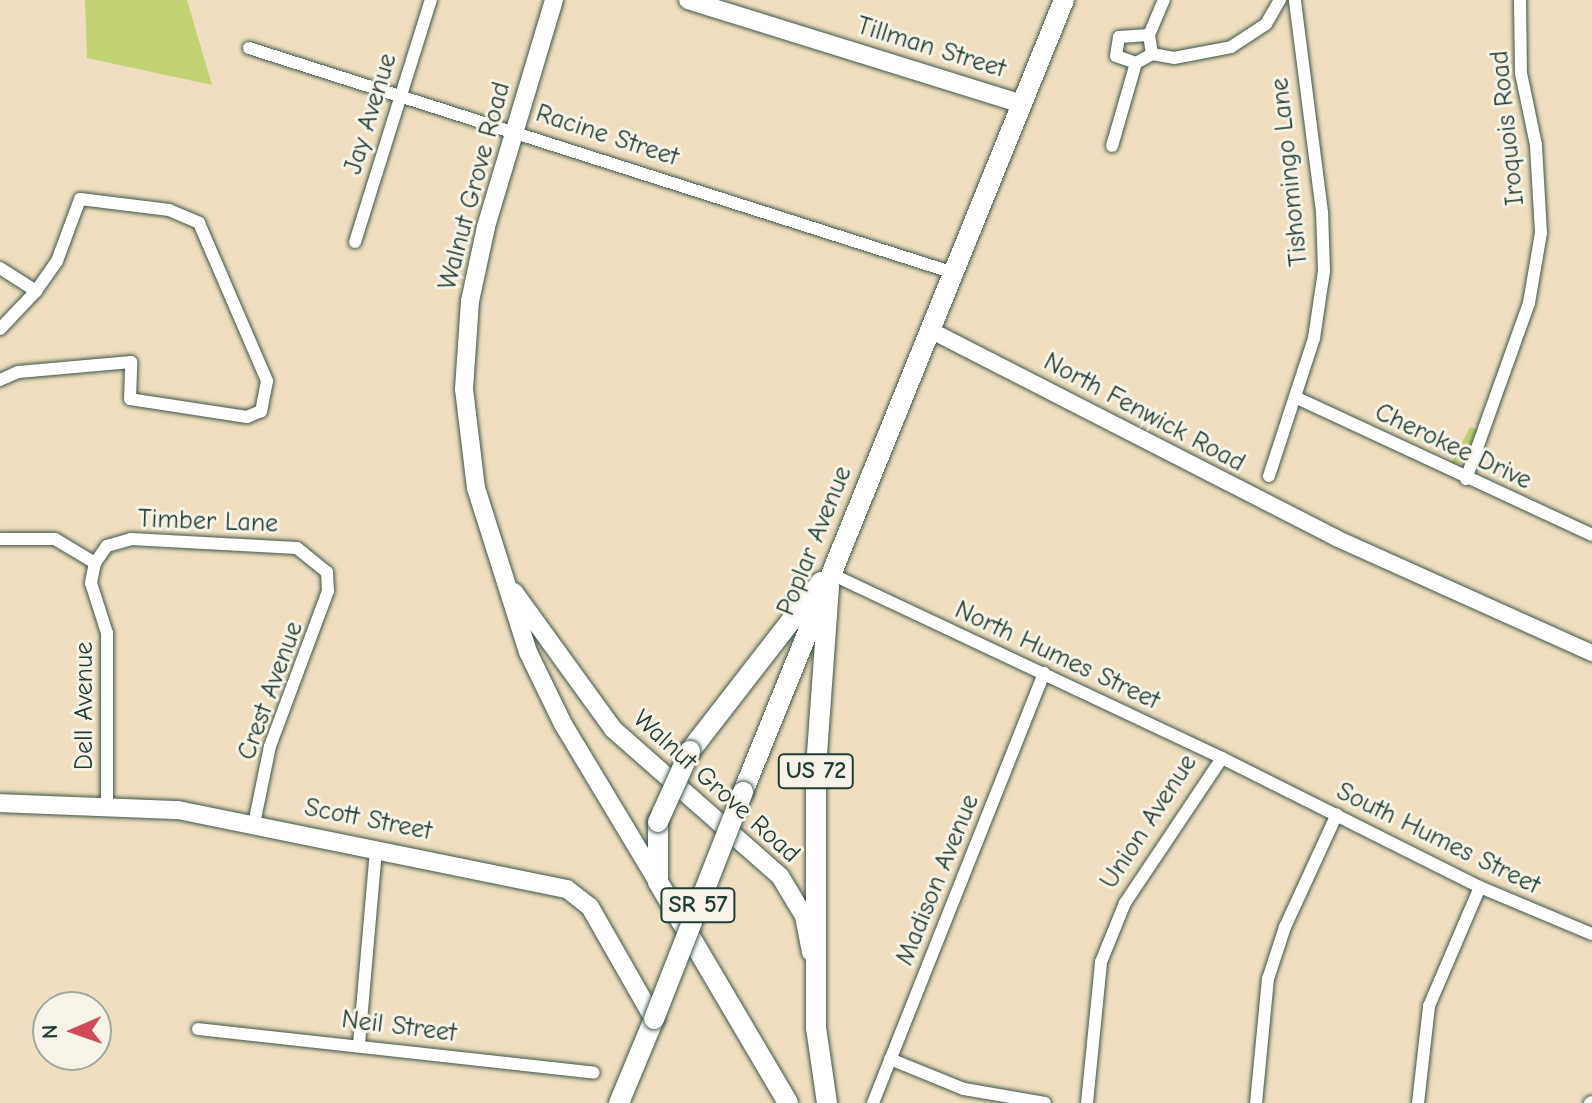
<!DOCTYPE html>
<html>
<head>
<meta charset="utf-8">
<style>
  body { margin:0 }
  #map { position:relative; width:1592px; height:1103px; overflow:hidden; background:#efdfc0; font-family:"Comic Neue",sans-serif }
  div>[style] { position:absolute }
  .green>* { inset:0; background:#c2d173 }
  .roads { filter:drop-shadow(0 0 2px #3e5549) drop-shadow(0 0 2px #3e5549) }
  .minor>* { height:12px; margin:-6px; padding:0 6px; transform-origin:6px; border-radius:6px; background:#fff }
  .tertiary>* { height:16px; margin:-8px; padding:0 8px; transform-origin:8px; border-radius:8px; background:#fff }
  .secondary>* { height:18px; margin:-9px; padding:0 9px; transform-origin:9px; border-radius:9px; background:#fff }
  .primary>* { height:20px; margin:-10px; padding:0 10px; transform-origin:10px; border-radius:10px; background:#fff }
  .bridges { filter:drop-shadow(0 0 2px #3e5549) drop-shadow(0 0 2px #3e5549) }
  .primary-bridge>* { height:20px; margin:-10px; padding:0 10px; transform-origin:10px; border-radius:10px; background:#fff }
  span { translate:-50% -50%; white-space:nowrap; text-align:center; line-height:1.15; -webkit-text-stroke:6px #f7f3e8; paint-order:stroke }
  .shield-label span { padding:2px 6px; background:#f7f3e8; border:2px solid; border-radius:6px; -webkit-text-stroke-width:0 }
  .shield-label { font-size:24px; color:#1f3d34; font-weight:700 }
  .street-label { font-size:26px; color:#1f3d34 }
  .north { position:absolute; left:32px; top:991px; width:80px; height:80px; box-sizing:border-box; background:#f7f3e8; border:2px solid #a1aaa0; border-radius:50%; rotate:268deg; font-size:22px; font-weight:700; line-height:32px; text-align:center; color:#1f3d34 }
  .north::after { content:''; display:block; margin:auto; width:28px; height:36px; background:#d1495b; clip-path:polygon(50% 0,100% 100%,50% 72%,0 100%) }
</style>
</head>
<body>
<div id="map">
  <div class="green">
    <i style="clip-path:polygon(85px 0,187px 0,212px 85px,87px 58px)"></i>
    <i style="clip-path:polygon(1470px 427px,1478px 430px,1466px 463px,1451px 464px)"></i>
  </div>
  <div class="roads">
    <div class="minor">
      <i style="left:1149px;top:35px;width:30px;rotate:176deg"></i>
      <i style="left:1119px;top:37px;width:19px;rotate:99deg"></i>
      <i style="left:1116px;top:56px;width:21px;rotate:19deg"></i>
      <i style="left:1136px;top:63px;width:18px;rotate:-29deg"></i>
      <i style="left:1152px;top:54px;width:19px;rotate:-99deg"></i>
      <i style="left:1149px;top:35px;width:38px;rotate:-67deg"></i>
      <i style="left:249px;top:48px;width:737px;rotate:17.7deg"></i>
      <i style="left:1152px;top:54px;width:22px;rotate:10deg"></i>
      <i style="left:1174px;top:58px;width:58px;rotate:-10.9deg"></i>
      <i style="left:1231px;top:47px;width:42px;rotate:-33.3deg"></i>
      <i style="left:1266px;top:24px;width:28px;rotate:-60deg"></i>
      <i style="left:1112px;top:146px;width:86px;rotate:-73.9deg"></i>
      <i style="left:355px;top:242px;width:254px;rotate:-72.6deg"></i>
      <i style="left:0;top:268px;width:43px;rotate:32.6deg"></i>
      <i style="left:36px;top:291px;width:37px;rotate:-55deg"></i>
      <i style="left:57px;top:261px;width:66px;rotate:-69.6deg"></i>
      <i style="left:80px;top:199px;width:90px;rotate:7deg"></i>
      <i style="left:169px;top:210px;width:33px;rotate:23deg"></i>
      <i style="left:199px;top:223px;width:172px;rotate:66.7deg"></i>
      <i style="left:267px;top:381px;width:31px;rotate:101deg"></i>
      <i style="left:261px;top:411px;width:15px;rotate:157deg"></i>
      <i style="left:247px;top:417px;width:118px;rotate:-171.3deg"></i>
      <i style="left:130px;top:399px;width:37px;rotate:-88deg"></i>
      <i style="left:131px;top:362px;width:113px;rotate:174.9deg"></i>
      <i style="left:18px;top:372px;width:20px;rotate:156deg"></i>
      <i style="left:0;top:329px;width:52px;rotate:-46.5deg"></i>
      <i style="left:1295px;top:397px;width:327px;rotate:24.9deg"></i>
      <i style="left:1269px;top:476px;width:145px;rotate:-71.9deg"></i>
      <i style="left:1314px;top:338px;width:68px;rotate:-81.5deg"></i>
      <i style="left:1324px;top:271px;width:59px;rotate:-91.9deg"></i>
      <i style="left:1322px;top:212px;width:214px;rotate:-97.3deg"></i>
      <i style="left:1466px;top:479px;width:187px;rotate:-70.3deg"></i>
      <i style="left:1529px;top:303px;width:71px;rotate:-80.3deg"></i>
      <i style="left:1541px;top:233px;width:88px;rotate:-93.3deg"></i>
      <i style="left:1536px;top:145px;width:74px;rotate:-101.8deg"></i>
      <i style="left:1521px;top:73px;width:73px;rotate:-90.8deg"></i>
      <i style="left:0;top:539px;width:55px"></i>
      <i style="left:55px;top:539px;width:47px;rotate:31deg"></i>
      <i style="left:829px;top:573px;width:434px;rotate:25.2deg"></i>
      <i style="left:1222px;top:758px;width:288px;rotate:26.6deg"></i>
      <i style="left:1480px;top:887px;width:121px;rotate:22.8deg"></i>
      <i style="left:107px;top:803px;width:170px;rotate:-90deg"></i>
      <i style="left:107px;top:633px;width:52px;rotate:-107.7deg"></i>
      <i style="left:91px;top:583px;width:20px;rotate:-79deg"></i>
      <i style="left:95px;top:563px;width:21px;rotate:-55deg"></i>
      <i style="left:107px;top:546px;width:25px;rotate:-16deg"></i>
      <i style="left:131px;top:539px;width:166px;rotate:3.1deg"></i>
      <i style="left:297px;top:548px;width:38px;rotate:39deg"></i>
      <i style="left:327px;top:572px;width:19px;rotate:87deg"></i>
      <i style="left:328px;top:591px;width:165px;rotate:110.5deg"></i>
      <i style="left:270px;top:746px;width:80px;rotate:101.6deg"></i>
      <i style="left:198px;top:1029px;width:398px;rotate:6.3deg"></i>
      <i style="left:359px;top:1044px;width:197px;rotate:-85deg"></i>
      <i style="left:890px;top:1059px;width:80px;rotate:22.1deg"></i>
      <i style="left:964px;top:1089px;width:82px;rotate:9.8deg"></i>
      <i style="left:873px;top:1103px;width:463px;rotate:-68.3deg"></i>
      <i style="left:1087px;top:1103px;width:142px;rotate:-84.3deg"></i>
      <i style="left:1101px;top:962px;width:64px;rotate:-67.9deg"></i>
      <i style="left:1125px;top:903px;width:174px;rotate:-56.2deg"></i>
      <i style="left:1256px;top:1103px;width:125px;rotate:-84.5deg"></i>
      <i style="left:1268px;top:979px;width:55px;rotate:-71.9deg"></i>
      <i style="left:1285px;top:927px;width:124px;rotate:-65.3deg"></i>
      <i style="left:1418px;top:1103px;width:98px;rotate:-83.5deg"></i>
      <i style="left:1429px;top:1006px;width:129px;rotate:-66.8deg"></i>
      <i style="left:1590px;top:1103px;width:2px;rotate:-27deg"></i>
    </div>
    <div class="tertiary">
      <i style="left:930px;top:330px;width:456px;rotate:27.1deg"></i>
      <i style="left:1336px;top:538px;width:281px;rotate:24.2deg"></i>
    </div>
    <div class="secondary">
      <i style="left:554px;top:0;width:237px;rotate:106.7deg"></i>
      <i style="left:486px;top:227px;width:76px;rotate:102.2deg"></i>
      <i style="left:470px;top:301px;width:88px;rotate:93.9deg"></i>
      <i style="left:464px;top:389px;width:100px;rotate:83.1deg"></i>
      <i style="left:476px;top:488px;width:172px;rotate:72.4deg"></i>
      <i style="left:528px;top:652px;width:80px;rotate:64.1deg"></i>
      <i style="left:563px;top:724px;width:184px;rotate:59deg"></i>
      <i style="left:688px;top:0;width:349px;rotate:17.3deg"></i>
      <i style="left:514px;top:592px;width:169px;rotate:54.1deg"></i>
      <i style="left:613px;top:729px;width:222px;rotate:41.4deg"></i>
      <i style="left:780px;top:876px;width:47px;rotate:59deg"></i>
      <i style="left:804px;top:916px;width:37px;rotate:79deg"></i>
      <i style="left:0;top:803px;width:178px;rotate:2.3deg"></i>
      <i style="left:178px;top:810px;width:397px;rotate:11.5deg"></i>
      <i style="left:567px;top:889px;width:29px;rotate:38deg"></i>
      <i style="left:590px;top:907px;width:129px;rotate:60.3deg"></i>
    </div>
    <div class="primary">
      <i style="left:690px;top:751px;width:214px;rotate:-52.2deg"></i>
      <i style="left:743px;top:792px;width:855px;rotate:-67.94deg"></i>
      <i style="left:658px;top:822px;width:60px;rotate:90deg"></i>
      <i style="left:658px;top:882px;width:256px;rotate:59.5deg"></i>
      <i style="left:619px;top:1103px;width:91px;rotate:-67.4deg"></i>
      <i style="left:827px;top:1103px;width:76px;rotate:-98.3deg"></i>
      <i style="left:816px;top:1028px;width:260px;rotate:-90deg"></i>
      <i style="left:816px;top:768px;width:183px;rotate:-85.9deg"></i>
    </div>
  </div>
  <div class="bridges">
    <div class="primary-bridge">
      <i style="left:658px;top:822px;width:78px;rotate:-65.7deg"></i>
      <i style="left:654px;top:1019px;width:244px;rotate:-68.6deg"></i>
    </div>
  </div>
  <div class="shield-label">
    <span style="left:816px;top:771px">US 72</span>
    <span style="left:698px;top:905px">SR 57</span>
  </div>
  <div class="street-label">
    <span style="left:931px;top:48px;rotate:17deg">Tillman Street</span>
    <span style="left:371px;top:114px;rotate:-73deg">Jay Avenue</span>
    <span style="left:1508px;top:128px;rotate:-96deg">Iroquois Road</span>
    <span style="left:607px;top:136px;rotate:18deg">Racine Street</span>
    <span style="left:1290px;top:172px;rotate:-96deg">Tishomingo Lane</span>
    <span style="left:475px;top:186px;rotate:-75deg">Walnut Grove Road</span>
    <span style="left:1144px;top:413px;rotate:28deg">North Fenwick Road</span>
    <span style="left:1453px;top:447px;rotate:25deg">Cherokee Drive</span>
    <span style="left:208px;top:522px;rotate:2deg">Timber Lane</span>
    <span style="left:815px;top:541px;rotate:-68deg">Poplar Avenue</span>
    <span style="left:1057px;top:656px;rotate:25deg">North Humes Street</span>
    <span style="left:271px;top:691px;rotate:-70deg">Crest Avenue</span>
    <span style="left:85px;top:706px;rotate:-90deg">Dell Avenue</span>
    <span style="left:716px;top:787px;rotate:42deg">Walnut Grove Road</span>
    <span style="left:368px;top:820px;rotate:11deg">Scott Street</span>
    <span style="left:1149px;top:822px;rotate:-57deg">Union Avenue</span>
    <span style="left:1438px;top:839px;rotate:26deg">South Humes Street</span>
    <span style="left:938px;top:880px;rotate:-68deg">Madison Avenue</span>
    <span style="left:399px;top:1027px;rotate:7deg">Neil Street</span>
  </div>
  <div class="north">N</div>
</div>
</body>
</html>
